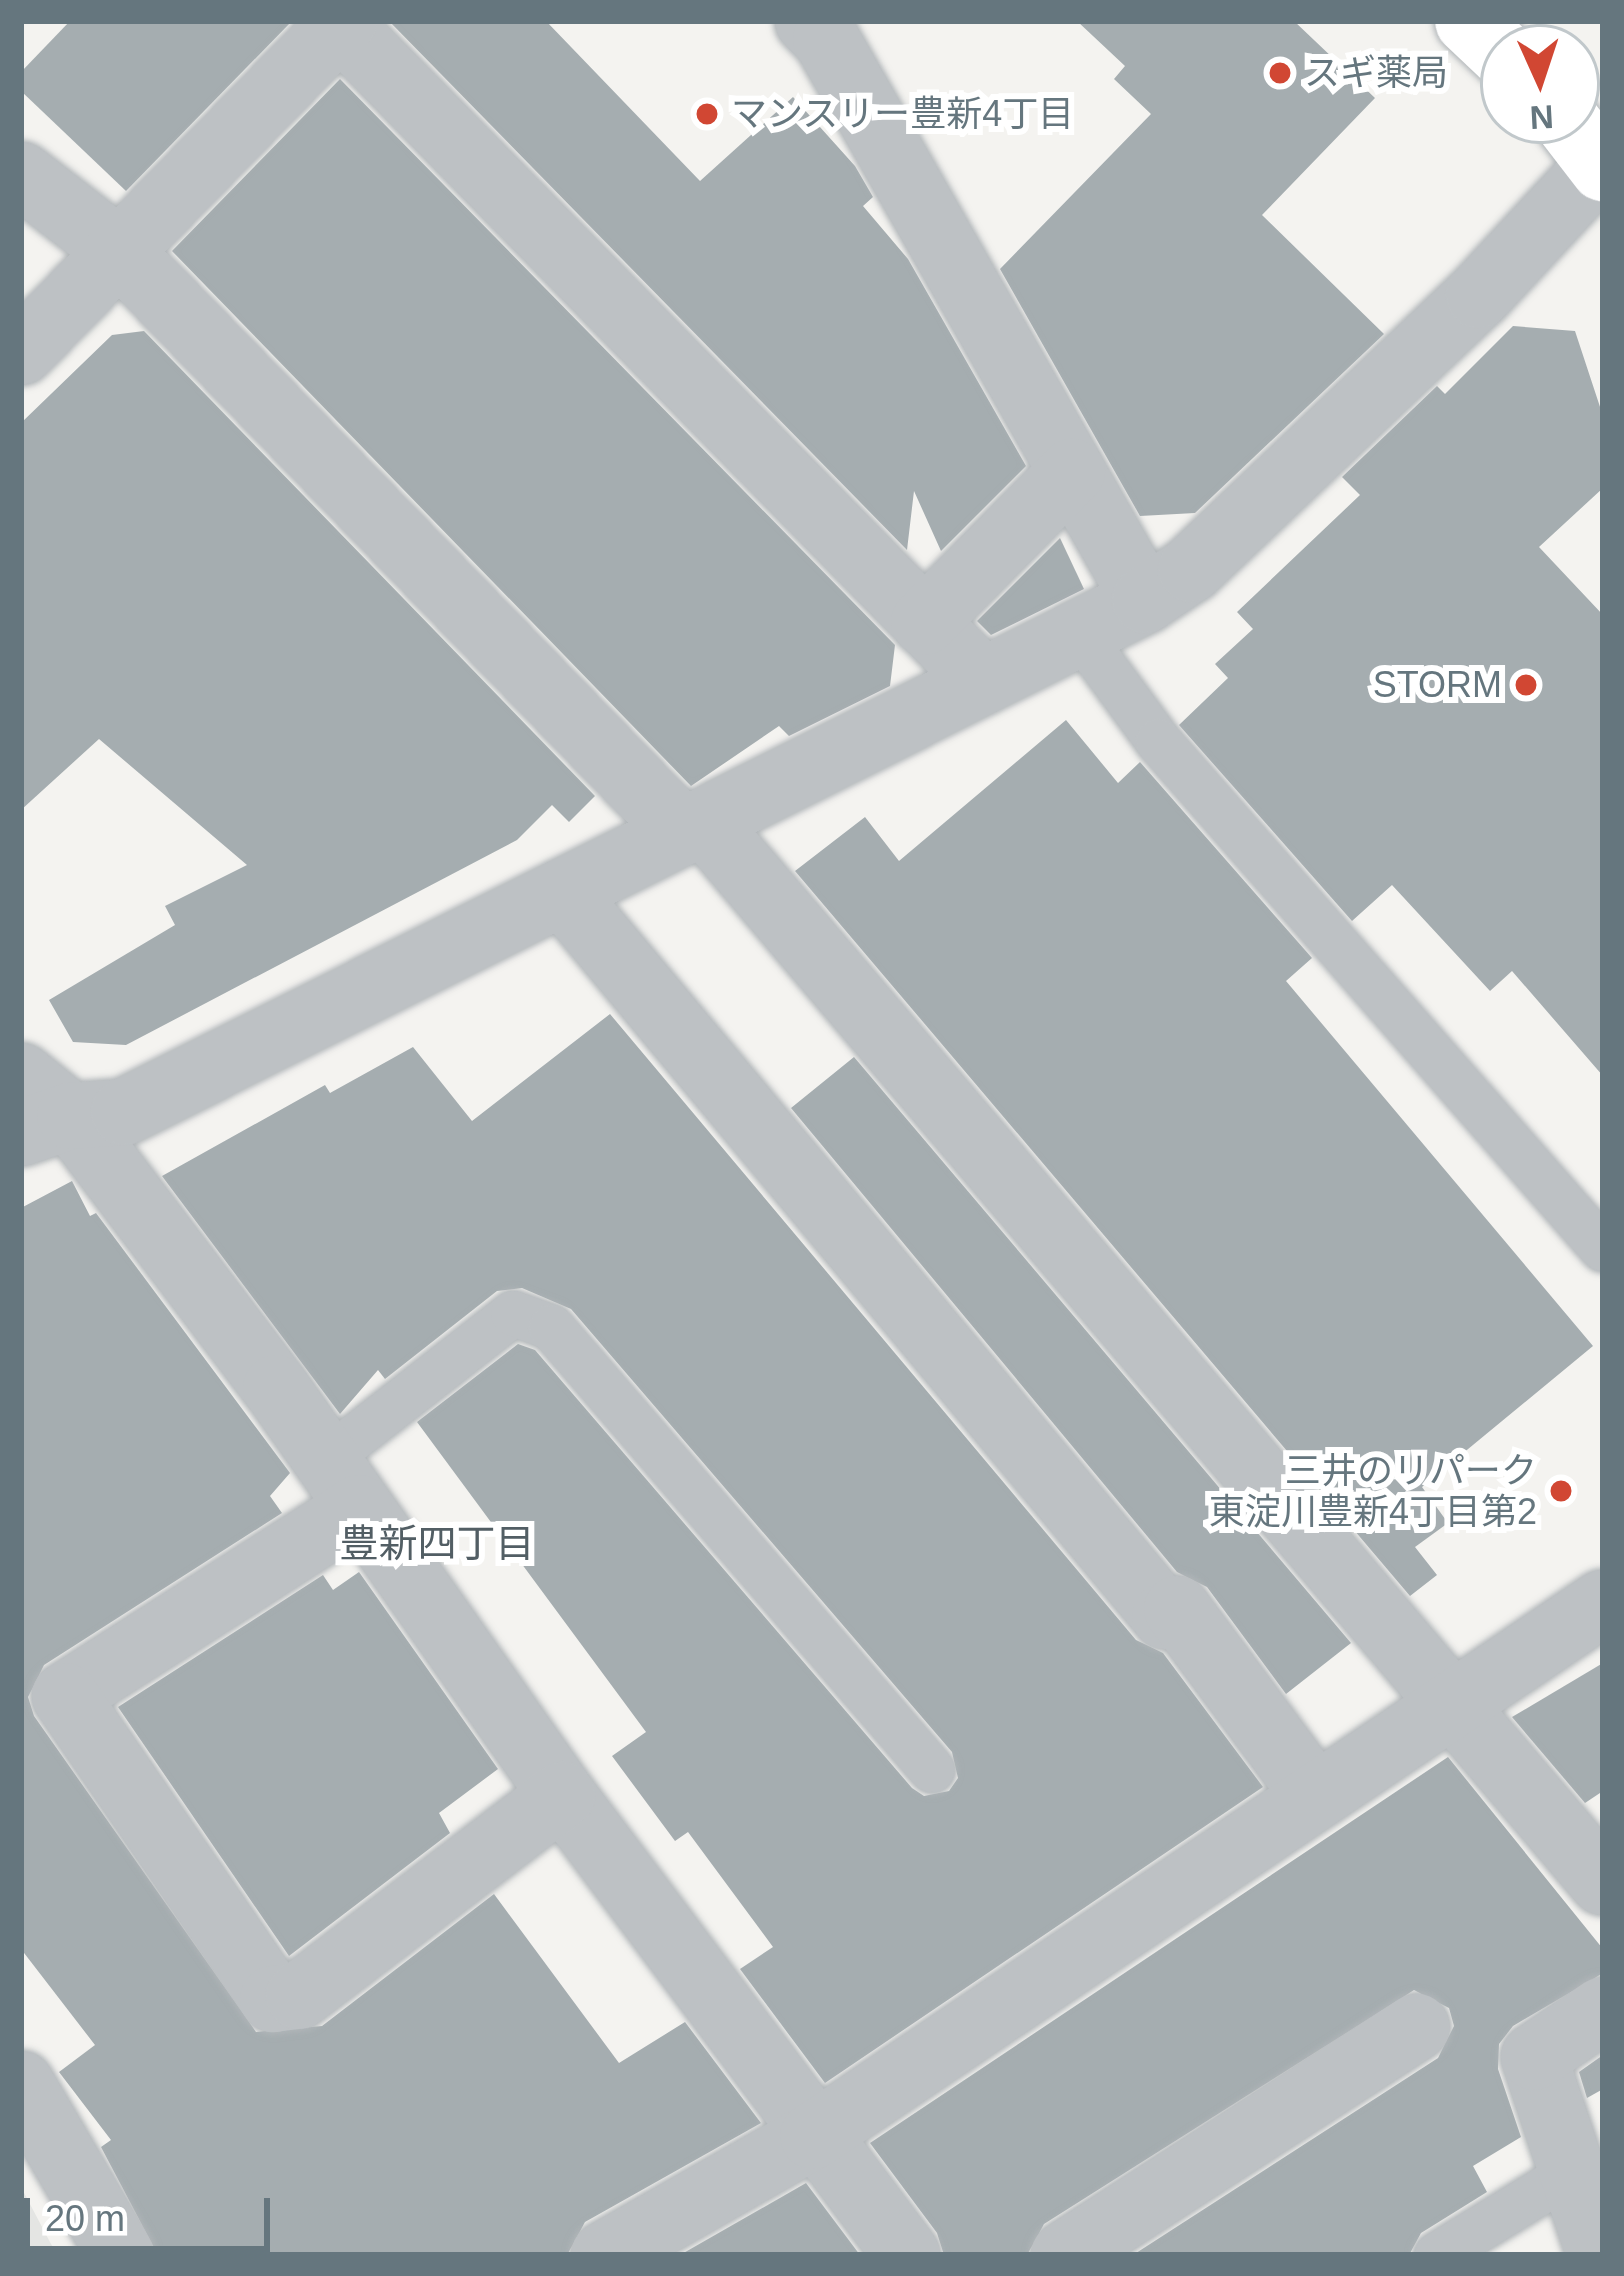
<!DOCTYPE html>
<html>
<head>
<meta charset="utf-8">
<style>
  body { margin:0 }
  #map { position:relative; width:1624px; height:2276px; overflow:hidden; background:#f4f3f0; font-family:Arial,"Noto Sans JP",sans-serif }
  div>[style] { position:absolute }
  .built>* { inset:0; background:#e4e5e3 }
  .building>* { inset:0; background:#a5adb0 }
  .roads { filter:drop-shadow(0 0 3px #b0b5b8) drop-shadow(0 0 3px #b0b5b8) }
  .lane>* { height:45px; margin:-22.5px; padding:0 22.5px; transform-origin:22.5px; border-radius:22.5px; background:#bdc1c4 }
  .street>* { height:66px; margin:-33px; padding:0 33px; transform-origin:33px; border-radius:33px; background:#bdc1c4 }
  .secondary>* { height:66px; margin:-33px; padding:0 33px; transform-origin:33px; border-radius:33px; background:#fff }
  .dots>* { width:33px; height:33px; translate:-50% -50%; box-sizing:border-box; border:6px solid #fff; border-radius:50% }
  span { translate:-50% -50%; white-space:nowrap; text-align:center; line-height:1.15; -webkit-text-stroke:12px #fff; paint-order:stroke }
  .poi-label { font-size:36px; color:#65767e }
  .left { translate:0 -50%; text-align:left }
  .right { translate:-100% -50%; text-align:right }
  .neighbourhood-label { font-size:39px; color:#525e64 }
  .frame { position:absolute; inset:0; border:24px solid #65767e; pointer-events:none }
  .north { position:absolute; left:1480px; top:24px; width:120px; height:120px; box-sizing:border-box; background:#fff; border:3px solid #c1c8cb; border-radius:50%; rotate:177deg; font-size:33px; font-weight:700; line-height:48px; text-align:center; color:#65767e }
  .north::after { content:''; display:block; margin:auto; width:42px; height:54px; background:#d14733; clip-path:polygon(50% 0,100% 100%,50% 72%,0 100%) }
  .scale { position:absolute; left:24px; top:2198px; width:246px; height:54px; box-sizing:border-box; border:6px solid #65767e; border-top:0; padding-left:15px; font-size:36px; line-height:42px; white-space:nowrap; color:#65767e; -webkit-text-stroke:9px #fff; paint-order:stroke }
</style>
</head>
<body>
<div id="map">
  <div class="built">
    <i style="clip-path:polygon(21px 2187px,51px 2244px,59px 2255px,21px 2255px)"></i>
  </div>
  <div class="building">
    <i style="clip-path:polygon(70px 21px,292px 21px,126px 191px,21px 91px,21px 72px)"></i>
    <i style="clip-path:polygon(389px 21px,546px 21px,700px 181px,793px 97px,855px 166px,873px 197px,863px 206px,908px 259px,1026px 466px,941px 551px,914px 491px,907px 550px)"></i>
    <i style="clip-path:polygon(1077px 21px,1294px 21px,1375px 98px,1262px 215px,1384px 334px,1195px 513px,1140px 516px,1000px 269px,1151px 114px,1114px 79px,1125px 66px)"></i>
    <i style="clip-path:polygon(340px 79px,895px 645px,890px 686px,789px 736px,779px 726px,691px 786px,172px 251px)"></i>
    <i style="clip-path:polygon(1513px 326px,1575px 331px,1603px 416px,1603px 488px,1539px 547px,1603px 615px,1603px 1076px,1512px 971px,1490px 991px,1392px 885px,1352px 921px,1179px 725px,1228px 678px,1215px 664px,1253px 629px,1237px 612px,1360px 495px,1342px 477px,1437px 386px,1445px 394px)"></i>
    <i style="clip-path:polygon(144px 331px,595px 796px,569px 822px,552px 805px,517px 840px,126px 1045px,73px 1042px,49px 1000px,175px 925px,165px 906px,247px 865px,99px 739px,21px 810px,21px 423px,112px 335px)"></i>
    <i style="clip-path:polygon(1060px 538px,1084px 589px,991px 635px,977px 621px)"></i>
    <i style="clip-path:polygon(1066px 720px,1118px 783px,1140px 762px,1312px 958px,1286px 981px,1593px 1346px,1422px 1487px,1448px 1523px,1415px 1547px,1437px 1575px,1410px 1596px,795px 871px,865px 817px,899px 861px)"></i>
    <i style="clip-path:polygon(610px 1014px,1136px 1640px,1163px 1653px,1263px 1787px,825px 2083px,740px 1969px,773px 1947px,688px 1832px,675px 1841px,612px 1756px,646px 1732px,417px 1422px,518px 1344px,535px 1350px,912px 1788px,924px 1796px,949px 1791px,958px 1778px,952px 1752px,571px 1309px,522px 1288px,497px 1291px,385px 1379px,378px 1370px,340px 1414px,162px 1176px,325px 1085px,330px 1093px,413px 1047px,472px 1121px)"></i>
    <i style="clip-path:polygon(854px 1057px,1351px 1643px,1286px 1694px,1207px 1587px,1177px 1572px,791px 1108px)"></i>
    <i style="clip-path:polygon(72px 1181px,90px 1216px,96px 1213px,290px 1473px,270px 1496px,282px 1513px,44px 1665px,28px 1697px,34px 1716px,256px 2032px,322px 2026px,494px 1894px,619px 2063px,685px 2022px,761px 2123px,585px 2222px,567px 2255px,158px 2255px,101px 2147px,111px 2140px,59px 2072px,95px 2045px,21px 1949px,21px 1208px)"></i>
    <i style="clip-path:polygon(359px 1572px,498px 1769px,439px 1813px,450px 1833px,289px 1956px,118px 1707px,323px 1575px,333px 1590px)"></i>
    <i style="clip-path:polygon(1603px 1663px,1603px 1791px,1585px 1803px,1512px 1717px)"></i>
    <i style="clip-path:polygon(1448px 1757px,1603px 1949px,1603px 1973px,1513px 2026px,1499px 2044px,1498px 2069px,1521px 2137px,1473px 2166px,1487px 2192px,1421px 2233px,1409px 2255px,1133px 2255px,1438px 2058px,1454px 2026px,1449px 2008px,1414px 1990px,1044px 2224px,1027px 2255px,944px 2255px,937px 2233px,870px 2143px)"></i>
    <i style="clip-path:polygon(1603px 2055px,1603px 2089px,1587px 2098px,1579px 2072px)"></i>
    <i style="clip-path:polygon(806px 2183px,860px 2255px,680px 2255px)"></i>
  </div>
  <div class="roads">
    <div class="lane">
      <i style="left:1079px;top:633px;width:134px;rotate:53.8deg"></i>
      <i style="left:1158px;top:741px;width:675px;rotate:48.78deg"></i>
      <i style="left:326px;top:1459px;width:237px;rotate:-38deg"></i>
      <i style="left:513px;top:1313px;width:40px;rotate:20.2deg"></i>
      <i style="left:551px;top:1327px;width:584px;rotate:49.3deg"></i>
      <i style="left:1436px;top:2255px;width:157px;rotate:-31.5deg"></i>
    </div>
    <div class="street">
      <i style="left:808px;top:21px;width:25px;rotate:45deg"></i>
      <i style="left:826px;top:39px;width:645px;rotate:60.38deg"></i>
      <i style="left:340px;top:25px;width:919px;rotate:45.57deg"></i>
      <i style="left:21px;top:175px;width:124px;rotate:37.8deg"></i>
      <i style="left:119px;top:251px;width:810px;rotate:45.85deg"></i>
      <i style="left:21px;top:352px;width:462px;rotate:-45.7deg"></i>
      <i style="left:924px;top:622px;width:211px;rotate:-45.4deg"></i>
      <i style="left:704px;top:822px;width:1390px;rotate:49.7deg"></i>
      <i style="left:562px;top:892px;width:942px;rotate:50.21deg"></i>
      <i style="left:1165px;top:1616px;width:14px;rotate:-30deg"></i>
      <i style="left:1177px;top:1609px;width:230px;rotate:53.5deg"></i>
      <i style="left:21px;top:1076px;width:63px;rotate:39.2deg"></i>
      <i style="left:70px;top:1116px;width:341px;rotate:52.9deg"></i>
      <i style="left:276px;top:1388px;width:497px;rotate:54.9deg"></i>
      <i style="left:562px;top:1795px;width:575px;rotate:53.13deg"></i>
      <i style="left:21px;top:1133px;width:52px;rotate:-19.1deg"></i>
      <i style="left:70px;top:1116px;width:54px;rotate:-4.2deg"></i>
      <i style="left:124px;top:1112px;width:1142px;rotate:-26.63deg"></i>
      <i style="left:1145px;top:600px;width:55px;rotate:-34deg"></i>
      <i style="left:1191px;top:569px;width:398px;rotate:-43.6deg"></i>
      <i style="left:1479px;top:295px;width:183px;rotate:-47.2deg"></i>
      <i style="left:359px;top:1508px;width:349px;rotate:147.4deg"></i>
      <i style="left:65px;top:1696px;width:368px;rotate:55.5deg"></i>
      <i style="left:273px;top:1999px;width:26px;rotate:-7deg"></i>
      <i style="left:299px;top:1996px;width:331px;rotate:-37.4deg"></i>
      <i style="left:21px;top:2084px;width:198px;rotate:59.7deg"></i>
      <i style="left:604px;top:2255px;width:241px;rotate:-29.7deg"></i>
      <i style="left:813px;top:2136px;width:953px;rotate:-34.01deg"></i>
      <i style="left:1064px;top:2255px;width:420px;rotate:-32.9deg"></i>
      <i style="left:1600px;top:2255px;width:209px;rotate:-108.4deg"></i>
      <i style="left:1534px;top:2057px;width:83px;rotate:-34.3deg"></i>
    </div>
    <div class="secondary">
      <i style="left:1468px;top:21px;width:50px;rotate:43.4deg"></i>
      <i style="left:1566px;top:120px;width:61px;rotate:52.4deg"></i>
    </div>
  </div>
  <div class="dots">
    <i style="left:1280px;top:73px;background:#d14733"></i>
    <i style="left:707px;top:114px;background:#d14733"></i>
    <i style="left:1526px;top:685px;background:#d14733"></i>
    <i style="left:1561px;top:1491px;background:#d14733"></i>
  </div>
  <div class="poi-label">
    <span class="left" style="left:1304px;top:73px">スギ薬局</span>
    <span class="left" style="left:731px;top:114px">マンスリー豊新4丁目</span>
    <span class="right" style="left:1502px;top:685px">STORM</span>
    <span class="right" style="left:1537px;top:1491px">三井のリパーク<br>東淀川豊新4丁目第2</span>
  </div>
  <div class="neighbourhood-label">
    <span style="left:437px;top:1544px">豊新四丁目</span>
  </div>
  <div class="frame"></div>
  <div class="north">N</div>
  <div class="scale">20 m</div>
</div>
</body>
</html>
